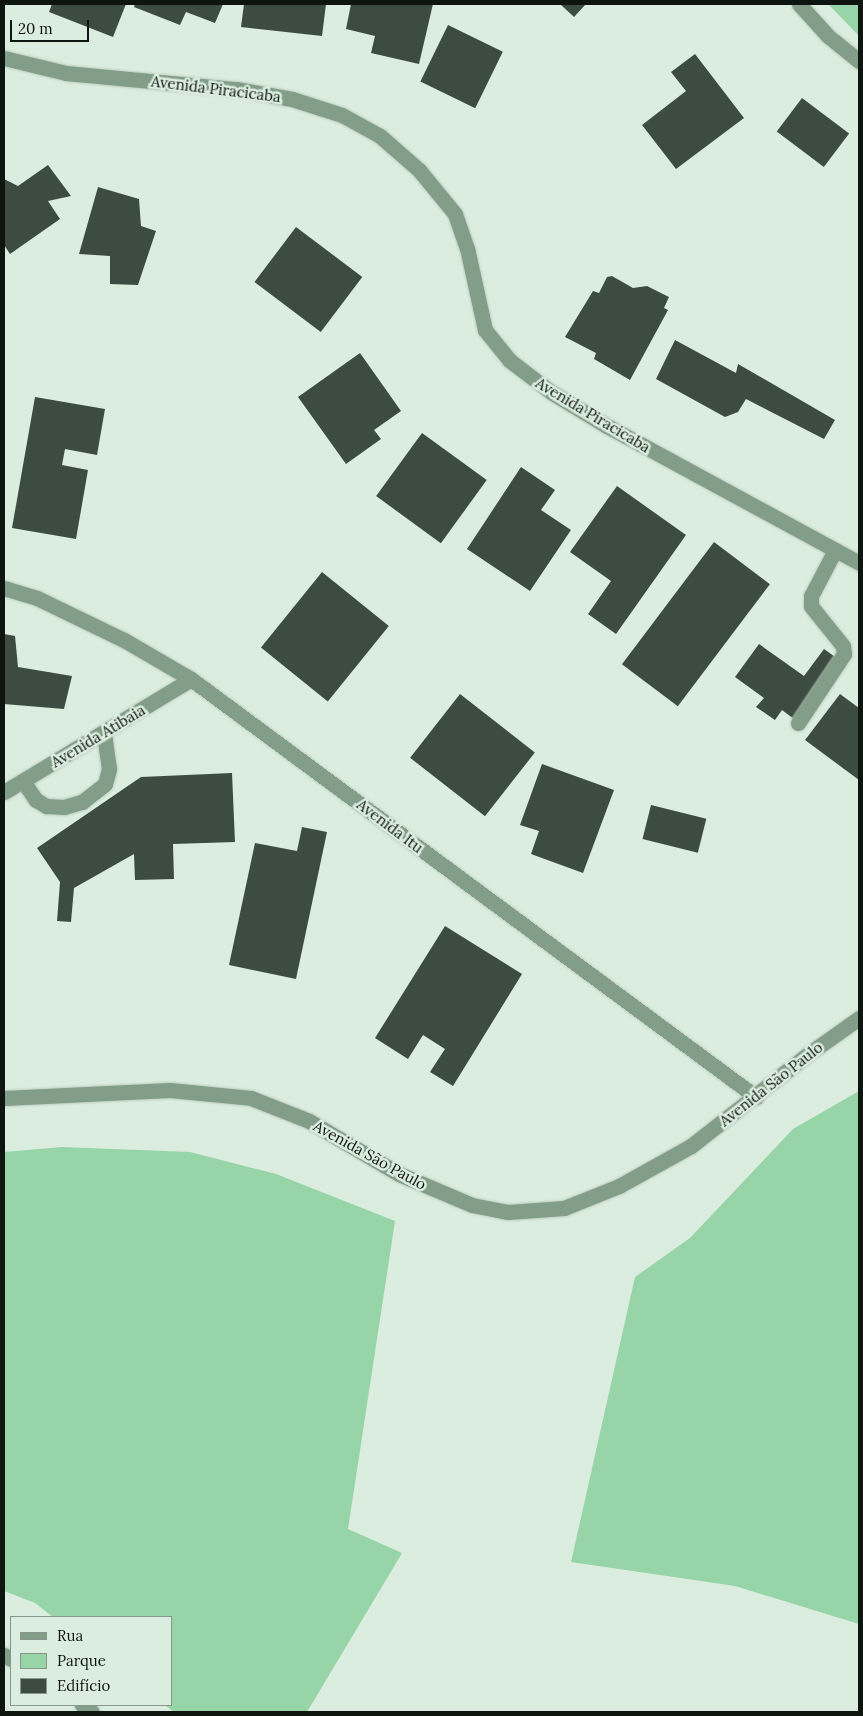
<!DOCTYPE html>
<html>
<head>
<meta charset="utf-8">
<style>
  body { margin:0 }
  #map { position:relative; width:863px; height:1716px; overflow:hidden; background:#dbeddf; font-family:Lora,serif }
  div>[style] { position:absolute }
  .green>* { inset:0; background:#97d4a7 }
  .building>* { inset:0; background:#3d4c40; transform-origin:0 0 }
  .roads { filter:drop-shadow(0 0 1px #bacabe) drop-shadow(0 0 1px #bacabe) }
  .minor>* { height:15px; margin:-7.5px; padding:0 7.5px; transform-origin:7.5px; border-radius:7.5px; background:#829e88 }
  span { translate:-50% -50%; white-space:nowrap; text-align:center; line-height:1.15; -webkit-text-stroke:5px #dbeddf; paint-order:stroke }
  .street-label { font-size:15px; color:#0e140f }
  .frame { position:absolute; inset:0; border:5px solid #0e140f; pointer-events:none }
  .legend { position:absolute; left:10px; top:1616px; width:162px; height:90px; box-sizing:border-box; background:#dbeddf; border:1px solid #89968c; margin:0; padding:6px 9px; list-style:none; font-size:15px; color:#0e140f }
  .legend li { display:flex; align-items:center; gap:10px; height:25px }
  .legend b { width:25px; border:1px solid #89968c }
  .scale { position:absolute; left:10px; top:20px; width:79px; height:22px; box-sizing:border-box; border:2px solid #0e140f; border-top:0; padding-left:6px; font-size:15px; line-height:18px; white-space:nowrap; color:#0e140f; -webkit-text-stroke:4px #dbeddf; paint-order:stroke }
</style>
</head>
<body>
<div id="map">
  <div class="green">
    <i style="clip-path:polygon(828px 4px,859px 4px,859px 36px,835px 11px)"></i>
    <i style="clip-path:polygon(859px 1091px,859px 1624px,735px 1586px,571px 1562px,635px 1277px,690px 1238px,793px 1129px)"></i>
    <i style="clip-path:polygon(62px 1147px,190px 1152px,276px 1174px,395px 1221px,348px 1529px,402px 1553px,307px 1712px,174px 1712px,165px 1705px,171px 1705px,171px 1617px,53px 1617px,35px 1603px,4px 1591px,4px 1152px)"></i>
  </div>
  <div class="building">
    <i style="clip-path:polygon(52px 4px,126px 4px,113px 37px,49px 12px)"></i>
    <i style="clip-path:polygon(135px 4px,223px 4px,215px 23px,186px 12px,180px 25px,134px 7px)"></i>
    <i style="clip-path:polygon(244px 4px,326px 4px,322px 36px,241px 27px)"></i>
    <i style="clip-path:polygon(351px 4px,433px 4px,419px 64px,371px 53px,375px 36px,346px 29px)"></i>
    <i style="clip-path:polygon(560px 4px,586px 4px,574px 17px)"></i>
    <i style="left:448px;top:25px;width:61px;height:63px;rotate:26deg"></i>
    <i style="clip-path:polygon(695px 54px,744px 118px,676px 169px,642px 125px,686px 91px,671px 72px)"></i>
    <i style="left:802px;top:98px;width:59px;height:42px;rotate:37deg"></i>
    <i style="clip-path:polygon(48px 165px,71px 196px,48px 201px,60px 219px,10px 254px,4px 245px,4px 179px,18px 186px)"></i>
    <i style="clip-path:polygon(98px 187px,139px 199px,141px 226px,156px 231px,138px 285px,110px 284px,110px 256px,79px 254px)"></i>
    <i style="left:296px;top:227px;width:83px;height:69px;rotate:37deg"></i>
    <i style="clip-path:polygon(612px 276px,633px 288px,647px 286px,669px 297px,664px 308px,668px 310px,630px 380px,594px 359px,596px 353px,565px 337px,593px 291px,599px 293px,607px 277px)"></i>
    <i style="clip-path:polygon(675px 340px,736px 373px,738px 364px,835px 420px,824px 439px,746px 399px,738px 412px,725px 417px,656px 379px)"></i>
    <i style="clip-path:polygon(360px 353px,401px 411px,374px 430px,381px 439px,346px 464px,298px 397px)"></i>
    <i style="clip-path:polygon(35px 397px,105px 409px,97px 455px,65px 449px,62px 465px,88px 470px,76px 539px,12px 528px)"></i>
    <i style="left:422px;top:433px;width:80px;height:78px;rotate:36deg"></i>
    <i style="clip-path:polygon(521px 467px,555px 490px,541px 510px,571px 530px,530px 591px,467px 549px)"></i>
    <i style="clip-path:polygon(617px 486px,686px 535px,616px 634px,588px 614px,611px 581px,570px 552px)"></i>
    <i style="left:714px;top:542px;width:70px;height:153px;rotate:37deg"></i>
    <i style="left:322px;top:572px;width:86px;height:97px;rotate:39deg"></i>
    <i style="clip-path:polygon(4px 634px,15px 636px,18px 667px,72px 676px,64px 709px,4px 704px)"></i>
    <i style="clip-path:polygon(759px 644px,804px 676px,824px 649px,838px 659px,794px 719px,782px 710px,775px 720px,756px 707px,764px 698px,735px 677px)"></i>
    <i style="left:460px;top:694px;width:95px;height:81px;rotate:38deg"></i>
    <i style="clip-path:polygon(840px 694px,859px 708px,859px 780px,805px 740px)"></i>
    <i style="clip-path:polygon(542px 764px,614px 790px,583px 873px,531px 854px,539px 831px,520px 825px)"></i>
    <i style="clip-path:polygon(232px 773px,235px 842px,173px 844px,174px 879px,135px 880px,134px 854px,74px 888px,71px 922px,57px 921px,60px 882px,37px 848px,141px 777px)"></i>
    <i style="left:651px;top:805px;width:57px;height:35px;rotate:14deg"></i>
    <i style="clip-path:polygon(302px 827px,327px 832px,296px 979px,229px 965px,255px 843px,297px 851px)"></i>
    <i style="clip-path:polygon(445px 926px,522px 974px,453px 1086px,430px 1072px,445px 1049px,423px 1035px,408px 1059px,375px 1038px)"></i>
  </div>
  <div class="roads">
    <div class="minor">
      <i style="left:799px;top:4px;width:43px;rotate:47.8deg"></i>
      <i style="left:828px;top:36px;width:40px;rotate:39deg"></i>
      <i style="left:4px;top:58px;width:64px;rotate:13.6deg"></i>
      <i style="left:66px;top:73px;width:171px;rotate:5.4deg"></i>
      <i style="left:236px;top:89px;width:57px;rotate:10.1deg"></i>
      <i style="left:292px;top:99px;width:52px;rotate:17.7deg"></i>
      <i style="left:342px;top:115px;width:43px;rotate:28.9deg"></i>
      <i style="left:380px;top:136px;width:52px;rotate:41.1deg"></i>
      <i style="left:419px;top:170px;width:57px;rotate:50.7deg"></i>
      <i style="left:455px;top:214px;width:36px;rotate:71deg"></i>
      <i style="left:467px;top:248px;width:84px;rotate:77.6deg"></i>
      <i style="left:485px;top:330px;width:38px;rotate:51deg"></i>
      <i style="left:509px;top:360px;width:53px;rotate:37.3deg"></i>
      <i style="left:551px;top:392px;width:66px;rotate:31.3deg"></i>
      <i style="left:607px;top:426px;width:287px;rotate:28.5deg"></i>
      <i style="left:4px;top:588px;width:34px;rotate:17deg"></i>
      <i style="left:37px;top:598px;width:97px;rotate:25.8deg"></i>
      <i style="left:124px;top:640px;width:78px;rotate:30.2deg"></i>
      <i style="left:191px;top:679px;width:703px;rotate:36.49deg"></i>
      <i style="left:798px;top:723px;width:83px;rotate:-56.3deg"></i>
      <i style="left:844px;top:654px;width:8px;rotate:-97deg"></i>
      <i style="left:843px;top:646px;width:51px;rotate:-128.7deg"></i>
      <i style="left:811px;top:606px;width:10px;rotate:-90deg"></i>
      <i style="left:811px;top:596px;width:52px;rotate:-62.4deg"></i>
      <i style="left:23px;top:781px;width:23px;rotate:56deg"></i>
      <i style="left:36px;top:800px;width:12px;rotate:31deg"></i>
      <i style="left:46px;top:806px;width:18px;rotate:3deg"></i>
      <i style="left:64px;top:807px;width:19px;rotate:-16deg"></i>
      <i style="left:82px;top:802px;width:29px;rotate:-38deg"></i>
      <i style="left:105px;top:784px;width:16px;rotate:-75deg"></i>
      <i style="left:109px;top:769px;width:36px;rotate:-98deg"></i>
      <i style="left:4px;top:792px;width:218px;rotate:-31.1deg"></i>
      <i style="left:4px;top:1098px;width:166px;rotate:-2.8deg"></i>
      <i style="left:170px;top:1090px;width:81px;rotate:5.6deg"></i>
      <i style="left:251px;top:1098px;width:62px;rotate:21.6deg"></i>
      <i style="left:309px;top:1121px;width:104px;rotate:30.5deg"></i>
      <i style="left:399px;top:1174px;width:79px;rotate:23deg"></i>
      <i style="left:472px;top:1205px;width:37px;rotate:11deg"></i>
      <i style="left:508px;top:1212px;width:56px;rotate:-4.1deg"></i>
      <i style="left:564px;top:1208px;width:59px;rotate:-21.8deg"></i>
      <i style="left:619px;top:1186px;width:82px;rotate:-29.1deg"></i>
      <i style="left:691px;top:1146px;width:152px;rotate:-38.1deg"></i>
      <i style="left:811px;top:1052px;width:59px;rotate:-35.3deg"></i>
      <i style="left:4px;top:1655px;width:8px;rotate:30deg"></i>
      <i style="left:82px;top:1705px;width:12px;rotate:35deg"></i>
    </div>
  </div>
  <div class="street-label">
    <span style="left:216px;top:89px;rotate:7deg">Avenida Piracicaba</span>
    <span style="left:593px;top:415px;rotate:31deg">Avenida Piracicaba</span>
    <span style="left:98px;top:736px;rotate:-31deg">Avenida Atibaia</span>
    <span style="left:390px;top:826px;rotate:37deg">Avenida Itu</span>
    <span style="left:771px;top:1084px;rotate:-38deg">Avenida São Paulo</span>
    <span style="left:370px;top:1155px;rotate:29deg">Avenida São Paulo</span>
  </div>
  <div class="frame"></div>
  <ul class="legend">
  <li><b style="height:6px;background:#829e88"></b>Rua</li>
  <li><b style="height:14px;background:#97d4a7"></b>Parque</li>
  <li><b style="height:14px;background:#3d4c40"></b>Edifício</li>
  </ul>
  <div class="scale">20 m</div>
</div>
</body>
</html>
